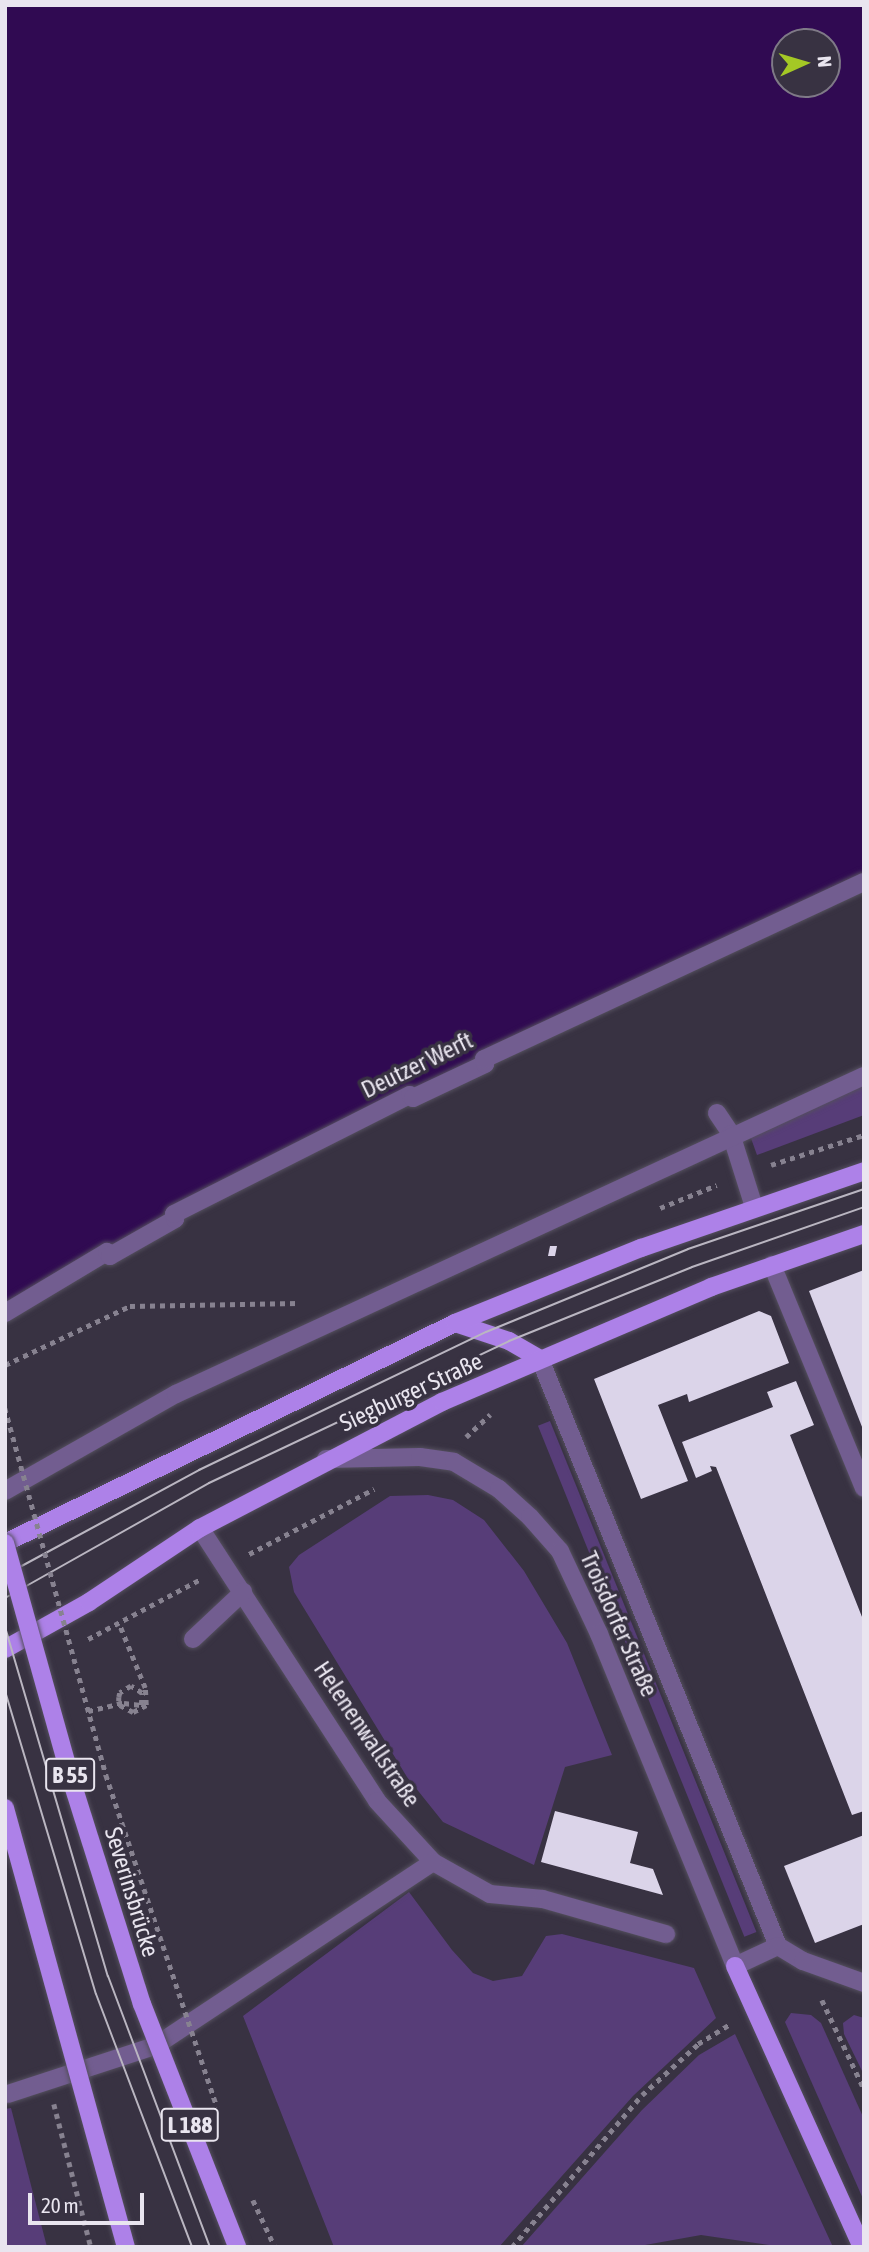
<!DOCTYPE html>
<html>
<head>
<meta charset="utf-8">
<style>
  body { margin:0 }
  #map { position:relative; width:869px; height:2252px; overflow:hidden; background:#383242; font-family:"Asap Condensed",sans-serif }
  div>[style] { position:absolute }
  .green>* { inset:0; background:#573d78; transform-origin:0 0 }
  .water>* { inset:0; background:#300a52 }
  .building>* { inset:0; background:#dbd4e9 }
  .path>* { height:4.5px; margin-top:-2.25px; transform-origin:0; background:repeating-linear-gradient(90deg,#878290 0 5px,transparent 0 10px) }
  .roads { filter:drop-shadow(0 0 2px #544f5e) drop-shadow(0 0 2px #544f5e) }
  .minor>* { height:18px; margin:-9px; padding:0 9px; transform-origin:9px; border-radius:9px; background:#725d90 }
  .major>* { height:18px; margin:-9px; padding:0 9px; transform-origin:9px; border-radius:9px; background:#ad81e8 }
  .tram>* { height:2px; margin:-1px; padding:0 1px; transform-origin:1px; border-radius:1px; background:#bab6c1 }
  .path-bridge>* { height:4.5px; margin-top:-2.25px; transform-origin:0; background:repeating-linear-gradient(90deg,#878290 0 5px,transparent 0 10px) }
  .bridges { filter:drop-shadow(0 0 2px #544f5e) drop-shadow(0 0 2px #544f5e) }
  .major-bridge>* { height:18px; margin:-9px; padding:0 9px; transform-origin:9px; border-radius:9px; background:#ad81e8 }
  span { translate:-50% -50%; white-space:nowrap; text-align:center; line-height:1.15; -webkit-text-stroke:7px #383242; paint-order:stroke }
  .shield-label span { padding:2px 5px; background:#383242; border:2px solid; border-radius:5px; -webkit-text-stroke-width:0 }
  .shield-label { font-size:23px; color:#e9e5ef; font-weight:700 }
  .street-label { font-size:24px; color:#e9e5ef }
  .frame { position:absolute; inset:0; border:7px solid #e9e5ef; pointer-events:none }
  .north { position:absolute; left:771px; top:28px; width:70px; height:70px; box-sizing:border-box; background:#383242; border:2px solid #7f7a87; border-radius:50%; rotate:86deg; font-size:19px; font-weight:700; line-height:28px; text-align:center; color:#e9e5ef }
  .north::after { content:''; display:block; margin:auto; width:24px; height:32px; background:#a4c825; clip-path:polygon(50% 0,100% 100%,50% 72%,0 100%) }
  .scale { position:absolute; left:28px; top:2193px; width:116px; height:32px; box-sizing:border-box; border:4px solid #e9e5ef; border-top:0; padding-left:9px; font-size:21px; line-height:24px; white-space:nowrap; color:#e9e5ef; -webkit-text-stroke:5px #383242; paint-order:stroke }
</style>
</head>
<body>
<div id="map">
  <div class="green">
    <i style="clip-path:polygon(864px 1076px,864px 1115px,757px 1155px,748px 1130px)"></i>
    <i style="left:550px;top:1421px;width:551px;height:13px;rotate:68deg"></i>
    <i style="clip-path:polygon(428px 1495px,453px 1500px,484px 1520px,524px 1571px,567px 1643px,612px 1755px,565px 1767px,534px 1865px,443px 1822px,407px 1777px,294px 1592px,289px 1567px,299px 1555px,390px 1496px)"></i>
    <i style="clip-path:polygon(409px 1892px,452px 1950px,473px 1973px,493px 1981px,522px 1976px,546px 1936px,562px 1934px,694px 1968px,716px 2018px,633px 2096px,499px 2247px,334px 2247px,243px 2016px)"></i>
    <i style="clip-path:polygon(791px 2013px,811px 2015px,821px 2023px,864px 2119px,864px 2201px,785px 2022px)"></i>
    <i style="clip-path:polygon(854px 2015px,864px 2018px,864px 2075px,844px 2034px,843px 2023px)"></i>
    <i style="clip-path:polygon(735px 2034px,833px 2247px,783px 2247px,701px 2235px,634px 2247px,521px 2247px,642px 2110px,699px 2055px)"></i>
    <i style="clip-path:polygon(11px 2108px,47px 2247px,5px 2247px,5px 2109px)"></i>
  </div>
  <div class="water">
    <i style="clip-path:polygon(evenodd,5px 5px,864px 5px,864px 882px,410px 1095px,5px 1313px,5px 5px,785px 42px,827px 42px,827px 84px,785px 84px,785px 42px)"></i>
  </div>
  <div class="building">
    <i style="clip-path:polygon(550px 1246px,557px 1246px,555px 1256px,548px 1256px)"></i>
    <i style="clip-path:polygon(864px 1270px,864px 1432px,809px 1291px)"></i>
    <i style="clip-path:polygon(759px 1311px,771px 1316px,789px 1363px,689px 1402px,687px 1394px,658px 1405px,688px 1481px,641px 1499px,594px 1379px)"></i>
    <i style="clip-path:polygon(796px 1381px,814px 1425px,790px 1435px,864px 1622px,864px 1811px,852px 1815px,716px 1467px,710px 1466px,712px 1471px,696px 1478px,682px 1442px,773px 1407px,767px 1392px)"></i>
    <i style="clip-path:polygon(555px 1811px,638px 1832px,630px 1863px,653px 1869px,663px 1895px,541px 1862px)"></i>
    <i style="clip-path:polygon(864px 1835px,864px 1924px,815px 1943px,784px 1866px)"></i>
  </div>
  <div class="path">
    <i style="left:771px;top:1165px;width:98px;rotate:-17.9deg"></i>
    <i style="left:660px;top:1208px;width:61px;rotate:-22deg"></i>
    <i style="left:5px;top:1365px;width:138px;rotate:-25.3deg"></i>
    <i style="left:130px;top:1306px;width:169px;rotate:-1deg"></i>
    <i style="left:466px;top:1437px;width:33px;rotate:-43deg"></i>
    <i style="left:249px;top:1554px;width:141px;rotate:-27.5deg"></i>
    <i style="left:88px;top:1639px;width:128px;rotate:-28deg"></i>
    <i style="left:88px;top:1711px;width:37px;rotate:-13deg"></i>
    <i style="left:124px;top:1703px;width:17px;rotate:7deg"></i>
    <i style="left:141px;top:1705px;width:12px;rotate:-85deg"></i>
    <i style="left:142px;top:1693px;width:13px;rotate:-148deg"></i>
    <i style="left:131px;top:1686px;width:13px;rotate:148deg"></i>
    <i style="left:120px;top:1693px;width:4px;rotate:104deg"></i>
    <i style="left:119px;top:1697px;width:4px;rotate:90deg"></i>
    <i style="left:119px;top:1701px;width:4px;rotate:76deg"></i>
    <i style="left:120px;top:1705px;width:15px;rotate:28deg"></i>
    <i style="left:133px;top:1712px;width:15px;rotate:-28deg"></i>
    <i style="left:146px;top:1705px;width:17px;rotate:-93deg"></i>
    <i style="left:145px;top:1688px;width:69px;rotate:-112.1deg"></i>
    <i style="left:822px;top:2000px;width:98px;rotate:64.7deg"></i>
    <i style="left:512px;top:2247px;width:200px;rotate:-49.5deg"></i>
    <i style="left:642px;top:2095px;width:76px;rotate:-42.3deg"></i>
    <i style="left:698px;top:2044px;width:39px;rotate:-32deg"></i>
  </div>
  <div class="roads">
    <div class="minor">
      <i style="left:717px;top:1113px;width:25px;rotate:56deg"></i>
      <i style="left:731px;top:1134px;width:77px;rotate:72.5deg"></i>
      <i style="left:772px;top:1265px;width:241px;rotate:67.6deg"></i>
      <i style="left:5px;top:1313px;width:119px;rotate:-30.9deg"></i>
      <i style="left:107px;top:1252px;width:5px;rotate:53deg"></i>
      <i style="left:110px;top:1256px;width:75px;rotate:-29.6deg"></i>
      <i style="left:175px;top:1219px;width:5px;rotate:-101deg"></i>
      <i style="left:174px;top:1214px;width:264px;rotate:-26.8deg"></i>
      <i style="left:410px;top:1095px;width:4px;rotate:45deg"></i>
      <i style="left:413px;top:1098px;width:80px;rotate:-25.3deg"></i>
      <i style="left:485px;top:1064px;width:5px;rotate:-101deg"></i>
      <i style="left:484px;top:1059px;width:419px;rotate:-25deg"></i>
      <i style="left:540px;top:1359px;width:633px;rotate:67.93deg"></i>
      <i style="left:326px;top:1459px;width:94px;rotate:-1.2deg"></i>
      <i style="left:420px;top:1457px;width:34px;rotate:8deg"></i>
      <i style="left:454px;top:1462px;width:52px;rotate:31deg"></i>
      <i style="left:499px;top:1489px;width:42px;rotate:42.1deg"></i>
      <i style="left:530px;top:1517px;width:45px;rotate:48.6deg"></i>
      <i style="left:560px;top:1551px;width:92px;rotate:64.8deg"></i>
      <i style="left:599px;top:1634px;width:359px;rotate:67.7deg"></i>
      <i style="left:735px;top:1966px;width:47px;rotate:-24.9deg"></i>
      <i style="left:778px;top:1946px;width:29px;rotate:31deg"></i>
      <i style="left:803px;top:1961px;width:65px;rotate:19.8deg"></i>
      <i style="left:5px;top:1491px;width:197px;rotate:-29.6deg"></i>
      <i style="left:176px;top:1394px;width:758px;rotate:-24.81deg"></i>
      <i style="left:200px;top:1528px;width:325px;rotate:57deg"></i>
      <i style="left:377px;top:1801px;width:83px;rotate:47.4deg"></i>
      <i style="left:433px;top:1862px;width:65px;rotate:29.3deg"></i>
      <i style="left:490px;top:1894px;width:53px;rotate:5.4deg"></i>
      <i style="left:543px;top:1899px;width:128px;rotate:15.9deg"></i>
      <i style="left:193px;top:1639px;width:69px;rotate:-43.2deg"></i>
      <i style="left:8px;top:2094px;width:155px;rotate:-18.1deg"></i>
      <i style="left:155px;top:2046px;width:333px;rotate:-33.5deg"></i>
    </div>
    <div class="major">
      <i style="left:455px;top:1323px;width:57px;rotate:18.4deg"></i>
      <i style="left:509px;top:1341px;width:36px;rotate:30deg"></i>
      <i style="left:5px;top:1543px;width:501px;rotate:-26.05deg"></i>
      <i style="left:455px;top:1323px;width:201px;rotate:-22deg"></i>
      <i style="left:641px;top:1248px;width:236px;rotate:-19deg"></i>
      <i style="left:5px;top:1649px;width:96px;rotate:-29.2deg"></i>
      <i style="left:89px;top:1602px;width:133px;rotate:-33.7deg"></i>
      <i style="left:200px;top:1528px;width:273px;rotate:-27.5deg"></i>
      <i style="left:442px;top:1402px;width:293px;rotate:-23.1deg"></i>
      <i style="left:711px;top:1287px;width:162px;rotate:-19.1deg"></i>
      <i style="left:735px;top:1966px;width:308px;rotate:65.7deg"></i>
    </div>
  </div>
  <div class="tram">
    <i style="left:5px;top:1575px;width:221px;rotate:-28.4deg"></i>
    <i style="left:199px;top:1470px;width:318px;rotate:-25.7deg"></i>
    <i style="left:486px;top:1332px;width:218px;rotate:-22.3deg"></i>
    <i style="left:688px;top:1249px;width:186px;rotate:-18.8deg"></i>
    <i style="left:5px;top:1598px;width:234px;rotate:-29.4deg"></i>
    <i style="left:209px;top:1483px;width:332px;rotate:-25.3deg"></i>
    <i style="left:509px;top:1341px;width:197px;rotate:-22deg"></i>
    <i style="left:692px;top:1267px;width:182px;rotate:-19.2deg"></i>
    <i style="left:5px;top:1627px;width:364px;rotate:73.6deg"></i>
    <i style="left:108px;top:1976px;width:290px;rotate:69.4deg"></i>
    <i style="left:5px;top:1691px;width:316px;rotate:73.3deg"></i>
    <i style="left:96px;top:1994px;width:271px;rotate:69.2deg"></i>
  </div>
  <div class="path-bridge">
    <i style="left:5px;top:1408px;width:381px;rotate:74.6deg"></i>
    <i style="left:106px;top:1775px;width:350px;rotate:71.5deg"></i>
    <i style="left:54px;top:2104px;width:148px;rotate:75.5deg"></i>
    <i style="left:253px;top:2200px;width:52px;rotate:64.9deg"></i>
  </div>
  <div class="bridges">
    <div class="major-bridge">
      <i style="left:5px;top:1543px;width:242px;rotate:74.4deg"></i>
      <i style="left:70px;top:1776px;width:239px;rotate:72.5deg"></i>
      <i style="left:142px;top:2004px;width:261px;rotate:68.6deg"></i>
      <i style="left:5px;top:1808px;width:455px;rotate:74.6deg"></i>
    </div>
  </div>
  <div class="shield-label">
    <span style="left:70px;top:1775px">B 55</span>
    <span style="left:190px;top:2125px">L 188</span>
  </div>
  <div class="street-label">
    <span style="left:417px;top:1065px;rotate:-26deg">Deutzer Werft</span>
    <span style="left:411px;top:1392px;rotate:-25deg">Siegburger Straße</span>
    <span style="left:619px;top:1624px;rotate:66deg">Troisdorfer Straße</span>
    <span style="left:367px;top:1734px;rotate:56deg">Helenenwallstraße</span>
    <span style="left:132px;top:1892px;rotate:73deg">Severinsbrücke</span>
  </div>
  <div class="frame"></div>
  <div class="north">N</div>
  <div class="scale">20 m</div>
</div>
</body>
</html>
